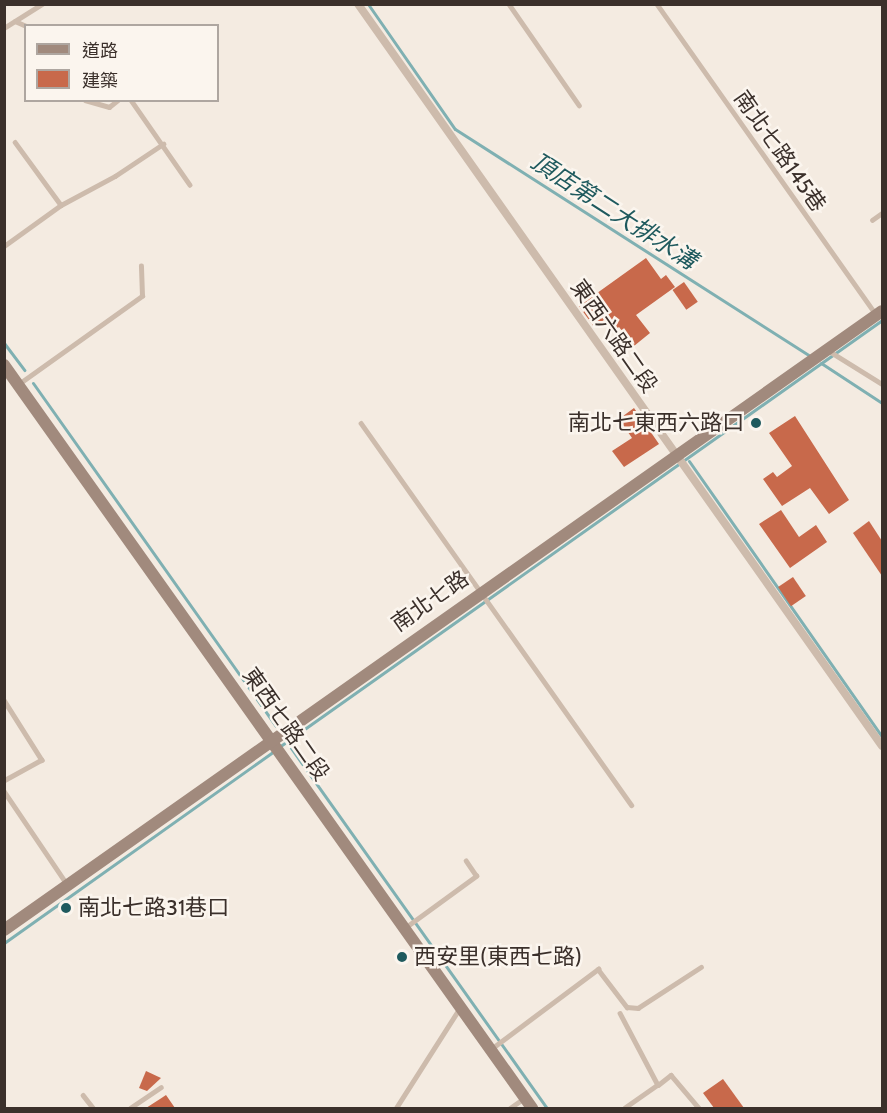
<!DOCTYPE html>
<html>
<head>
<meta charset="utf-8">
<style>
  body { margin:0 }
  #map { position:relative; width:887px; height:1113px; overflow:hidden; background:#f4ebe1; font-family:Cabin,"Noto Sans TC",sans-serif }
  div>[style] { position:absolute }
  .stream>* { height:3px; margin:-1.5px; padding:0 1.5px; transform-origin:1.5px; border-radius:1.5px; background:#7fb0b2 }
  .building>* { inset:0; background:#c8694b; transform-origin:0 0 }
  .lane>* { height:4.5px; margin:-2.25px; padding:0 2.25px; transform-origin:2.25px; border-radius:2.25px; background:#cdbbac }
  .street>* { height:8px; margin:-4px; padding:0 4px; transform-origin:4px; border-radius:4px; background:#cdbbac }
  .secondary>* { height:12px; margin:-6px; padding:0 6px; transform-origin:6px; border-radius:6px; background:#a18a7d }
  .dots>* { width:16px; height:16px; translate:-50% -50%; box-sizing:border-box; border:3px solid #fbf5ee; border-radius:50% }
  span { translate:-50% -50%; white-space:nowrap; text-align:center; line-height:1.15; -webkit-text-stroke:5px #fbf5ee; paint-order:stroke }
  .street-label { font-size:22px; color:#3b302b }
  .poi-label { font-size:22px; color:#3b302b }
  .right { translate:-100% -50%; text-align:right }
  .left { translate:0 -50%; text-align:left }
  .water-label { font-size:24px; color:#1f5a5e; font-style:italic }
  .frame { position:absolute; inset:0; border:6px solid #3b302b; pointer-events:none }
  .legend { position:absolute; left:24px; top:24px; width:195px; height:78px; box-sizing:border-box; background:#fbf5ee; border:2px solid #aea6a0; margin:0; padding:8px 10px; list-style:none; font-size:18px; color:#3b302b }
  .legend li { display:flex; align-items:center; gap:12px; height:30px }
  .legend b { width:30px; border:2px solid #aea6a0 }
</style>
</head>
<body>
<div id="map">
  <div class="stream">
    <i style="left:368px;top:4px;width:152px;rotate:55.2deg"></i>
    <i style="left:455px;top:129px;width:421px;rotate:32.6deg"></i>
    <i style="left:4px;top:343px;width:34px;rotate:53deg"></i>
    <i style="left:821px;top:363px;width:73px;rotate:33.3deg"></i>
    <i style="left:33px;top:383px;width:420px;rotate:54.7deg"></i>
    <i style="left:689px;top:461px;width:337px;rotate:55deg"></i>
    <i style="left:286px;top:741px;width:450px;rotate:54.6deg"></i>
    <i style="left:279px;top:747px;width:739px;rotate:-35.3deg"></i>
    <i style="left:4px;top:943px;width:331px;rotate:-35.4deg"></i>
  </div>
  <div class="building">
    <i style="clip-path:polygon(646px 258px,661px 279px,666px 275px,675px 287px,636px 315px,650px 333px,634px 346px,619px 327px,612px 332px,604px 320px,594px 327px,579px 306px)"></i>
    <i style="left:684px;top:282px;width:24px;height:14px;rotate:55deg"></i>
    <i style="clip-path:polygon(634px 408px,659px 444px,624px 467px,612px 451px,632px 438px,619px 419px)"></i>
    <i style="clip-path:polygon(795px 416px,849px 500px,829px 514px,810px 488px,782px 506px,763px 479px,773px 472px,777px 477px,792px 466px,769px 433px)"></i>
    <i style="clip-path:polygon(781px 510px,799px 537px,816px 525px,827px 542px,790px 568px,759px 524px)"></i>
    <i style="clip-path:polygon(869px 521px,882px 541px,882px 576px,853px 533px)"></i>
    <i style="left:793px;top:577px;width:23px;height:18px;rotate:56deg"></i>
    <i style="clip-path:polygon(146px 1071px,161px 1078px,147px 1091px,139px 1088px)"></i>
    <i style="clip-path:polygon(723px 1079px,731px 1090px,744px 1108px,714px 1108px,703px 1093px)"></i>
    <i style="clip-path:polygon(166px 1095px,175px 1108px,146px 1108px,160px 1099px)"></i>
  </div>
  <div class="lane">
    <i style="left:509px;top:4px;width:123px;rotate:55.3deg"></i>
    <i style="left:657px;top:4px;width:378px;rotate:54.8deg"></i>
    <i style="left:15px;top:21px;width:12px;rotate:24deg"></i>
    <i style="left:4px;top:28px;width:45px;rotate:-32.3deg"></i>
    <i style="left:85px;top:100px;width:25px;rotate:16deg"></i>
    <i style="left:109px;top:107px;width:11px;rotate:-38deg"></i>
    <i style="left:131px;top:100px;width:103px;rotate:55.2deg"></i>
    <i style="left:15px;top:142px;width:78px;rotate:53.9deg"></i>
    <i style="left:872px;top:220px;width:12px;rotate:-35deg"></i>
    <i style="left:4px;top:246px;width:70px;rotate:-35.7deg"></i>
    <i style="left:61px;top:205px;width:61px;rotate:-28.2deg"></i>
    <i style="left:115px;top:176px;width:58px;rotate:-33.7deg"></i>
    <i style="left:829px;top:351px;width:62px;rotate:31.9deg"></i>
    <i style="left:20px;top:383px;width:150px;rotate:-35.5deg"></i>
    <i style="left:142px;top:296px;width:30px;rotate:-92deg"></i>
    <i style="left:361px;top:423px;width:468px;rotate:54.7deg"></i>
    <i style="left:4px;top:700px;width:71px;rotate:57.7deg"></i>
    <i style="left:42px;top:760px;width:43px;rotate:151.1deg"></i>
    <i style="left:4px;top:791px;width:112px;rotate:55.9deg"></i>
    <i style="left:406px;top:927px;width:87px;rotate:-36.1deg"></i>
    <i style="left:476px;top:876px;width:18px;rotate:-124deg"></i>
    <i style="left:620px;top:1013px;width:81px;rotate:62.2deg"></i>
    <i style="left:658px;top:1085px;width:40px;rotate:145.1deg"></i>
    <i style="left:491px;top:1049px;width:134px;rotate:-36.8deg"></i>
    <i style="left:598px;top:969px;width:48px;rotate:52.7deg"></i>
    <i style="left:627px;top:1007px;width:11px;rotate:5deg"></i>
    <i style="left:638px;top:1008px;width:75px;rotate:-33.1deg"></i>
    <i style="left:658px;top:1085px;width:16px;rotate:-38deg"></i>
    <i style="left:671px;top:1075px;width:43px;rotate:49.7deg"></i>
    <i style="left:83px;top:1095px;width:16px;rotate:52deg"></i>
    <i style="left:130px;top:1108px;width:37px;rotate:-34deg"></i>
    <i style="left:396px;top:1108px;width:117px;rotate:-57.5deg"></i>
    <i style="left:510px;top:1108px;width:16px;rotate:-35deg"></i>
  </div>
  <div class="street">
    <i style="left:358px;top:4px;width:908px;rotate:54.77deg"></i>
  </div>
  <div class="secondary">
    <i style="left:4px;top:365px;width:912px;rotate:54.6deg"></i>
    <i style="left:4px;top:930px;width:1074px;rotate:-35.18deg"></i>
  </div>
  <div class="dots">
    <i style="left:756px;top:423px;background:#1f5a5e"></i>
    <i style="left:66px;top:908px;background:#1f5a5e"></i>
    <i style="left:402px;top:957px;background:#1f5a5e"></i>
  </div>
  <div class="street-label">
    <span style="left:780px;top:151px;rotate:55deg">南北七路145巷</span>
    <span style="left:614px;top:336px;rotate:55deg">東西六路二段</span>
    <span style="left:430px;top:601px;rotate:-35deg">南北七路</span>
    <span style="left:286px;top:724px;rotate:55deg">東西七路二段</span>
  </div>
  <div class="poi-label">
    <span class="right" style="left:744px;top:423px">南北七東西六路口</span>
    <span class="left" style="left:78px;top:908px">南北七路31巷口</span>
    <span class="left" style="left:414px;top:957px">西安里(東西七路)</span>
  </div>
  <div class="water-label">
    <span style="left:614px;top:211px;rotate:33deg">頂店第二大排水溝</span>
  </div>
  <div class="frame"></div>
  <ul class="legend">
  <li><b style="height:8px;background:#a18a7d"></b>道路</li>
  <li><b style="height:16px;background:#c8694b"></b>建築</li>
  </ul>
</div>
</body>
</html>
